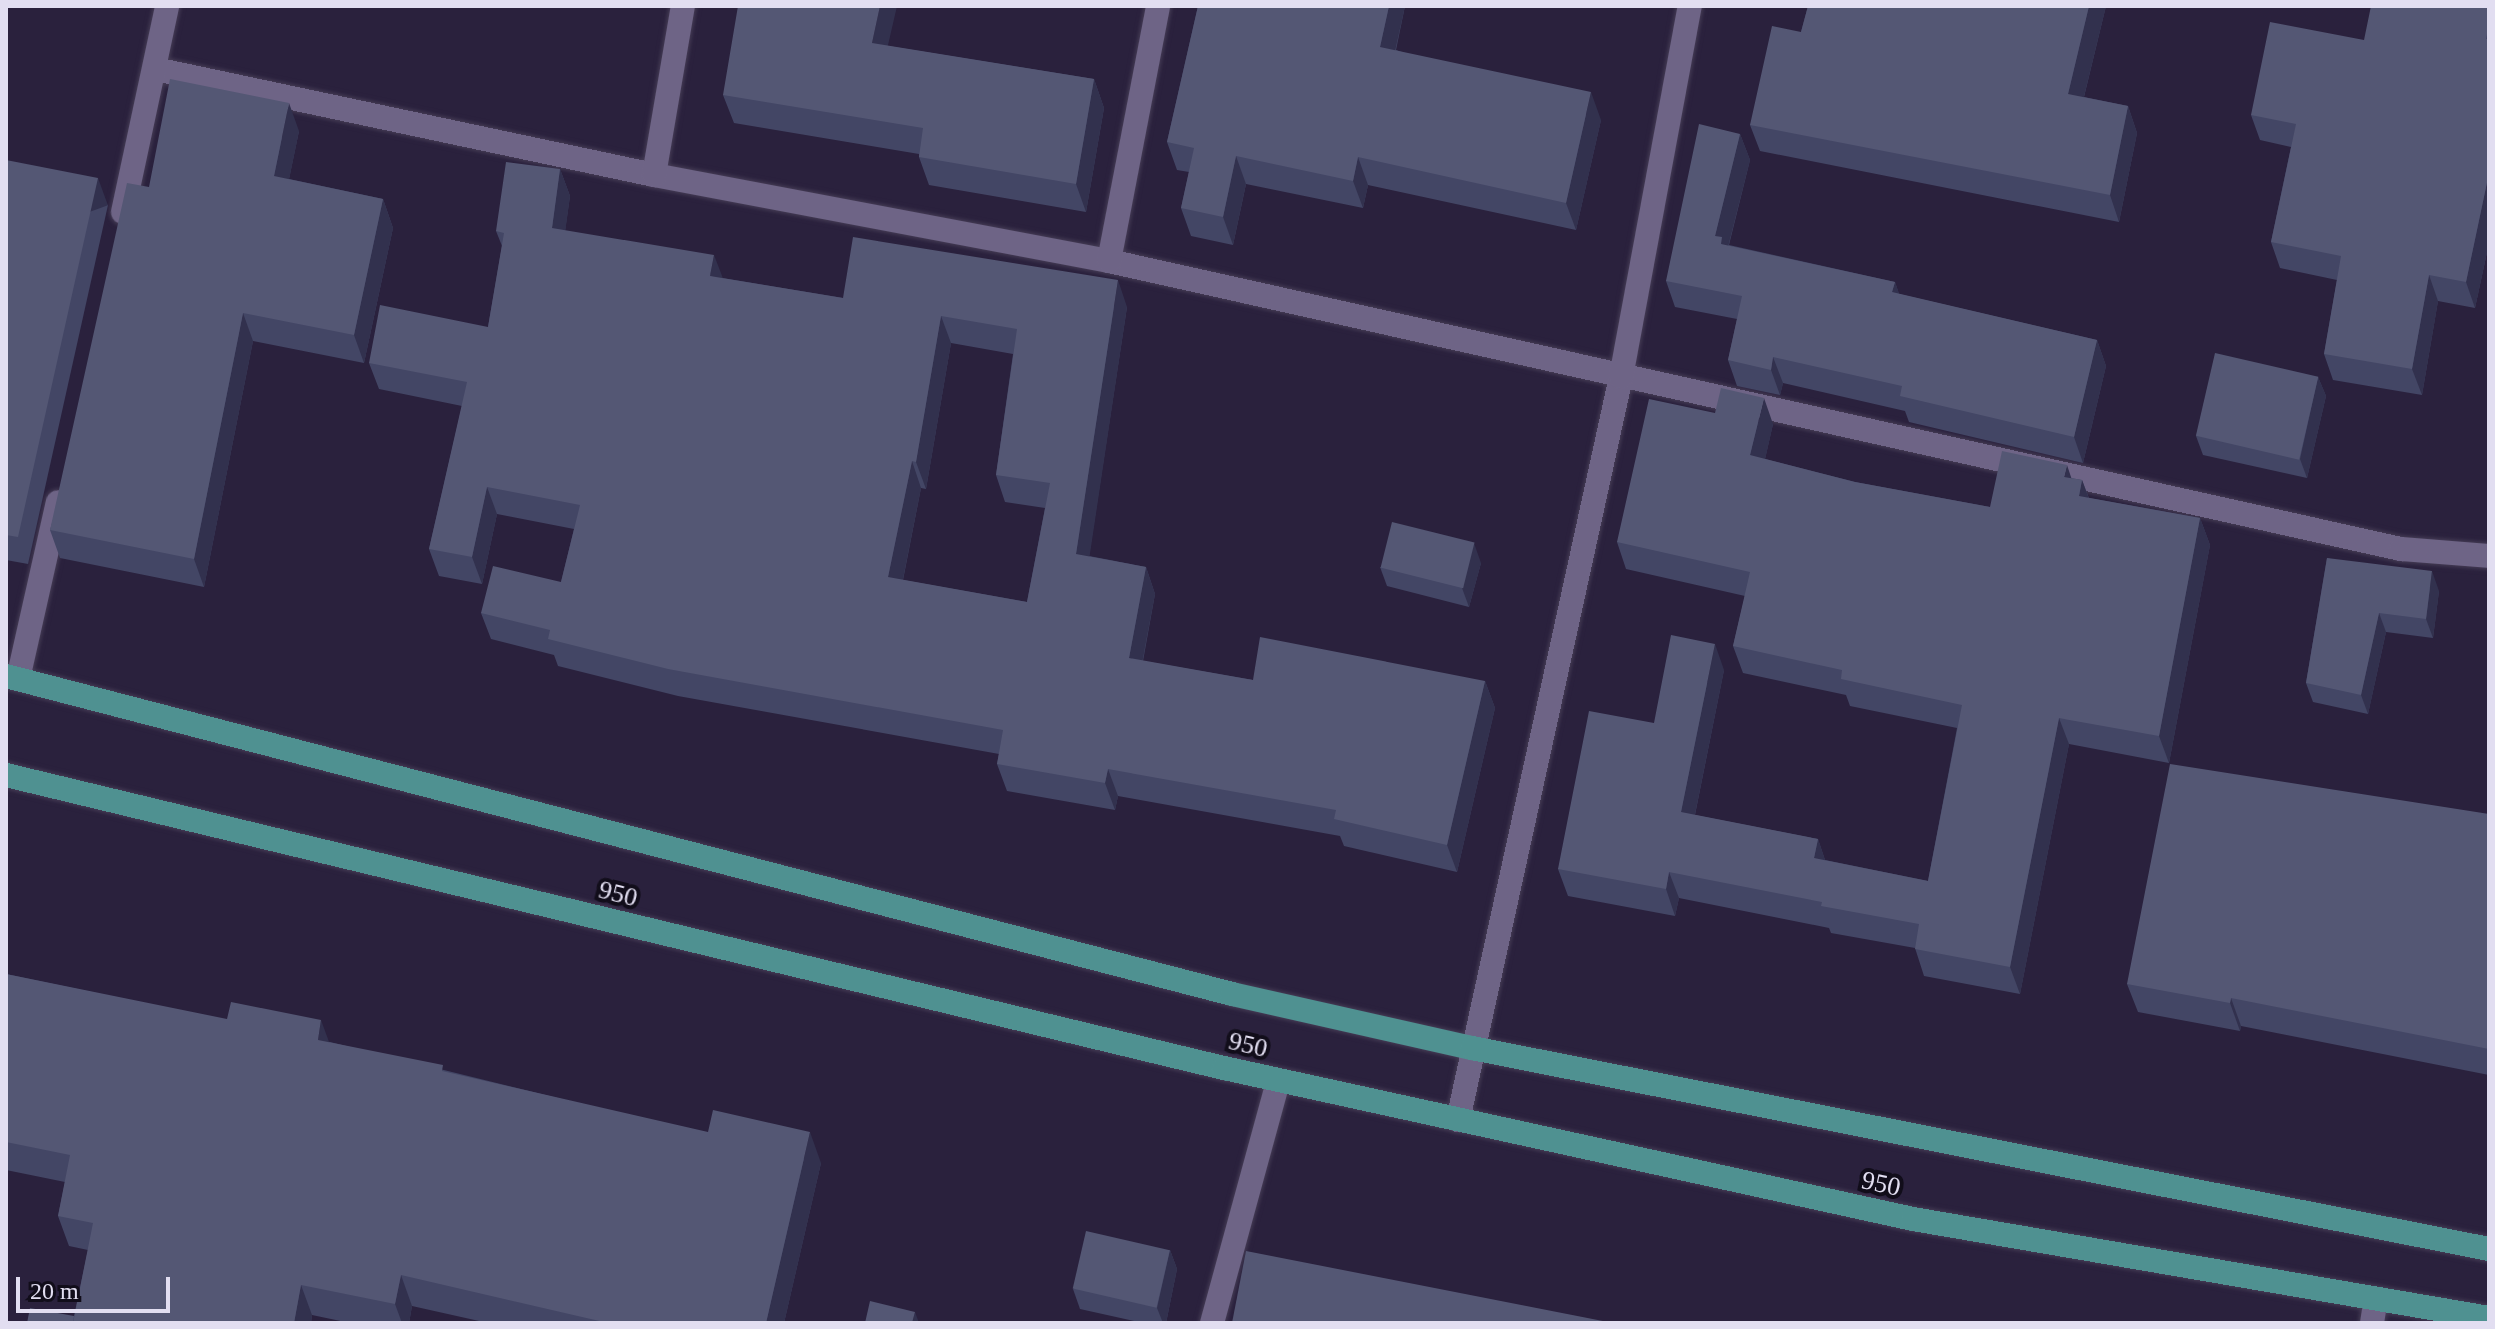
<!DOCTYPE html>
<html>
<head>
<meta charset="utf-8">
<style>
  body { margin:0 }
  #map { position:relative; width:2495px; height:1329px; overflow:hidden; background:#2a213d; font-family:"Times New Roman",serif }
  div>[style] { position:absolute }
  .roads { filter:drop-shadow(0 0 2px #453c55) drop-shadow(0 0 2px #453c55) }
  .minor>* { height:24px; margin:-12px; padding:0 12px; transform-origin:12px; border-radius:12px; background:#6e6486 }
  .major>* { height:24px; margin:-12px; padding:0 12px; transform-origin:12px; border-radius:12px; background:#4f9191 }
  .wall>* { inset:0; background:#434665 }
  .shaded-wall>* { inset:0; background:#32314e; transform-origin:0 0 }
  .building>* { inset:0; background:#545774; transform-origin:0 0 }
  span { translate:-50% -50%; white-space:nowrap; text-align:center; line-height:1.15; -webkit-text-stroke:8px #110d1a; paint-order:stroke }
  .street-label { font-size:26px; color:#e2def1 }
  .frame { position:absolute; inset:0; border:8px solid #e2def1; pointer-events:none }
  .scale { position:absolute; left:16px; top:1277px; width:154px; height:36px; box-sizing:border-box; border:4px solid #e2def1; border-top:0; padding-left:10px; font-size:24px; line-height:28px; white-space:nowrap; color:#e2def1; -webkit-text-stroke:6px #110d1a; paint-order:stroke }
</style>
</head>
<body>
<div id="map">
  <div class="roads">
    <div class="minor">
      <i style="left:155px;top:69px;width:510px;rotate:11.99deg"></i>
      <i style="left:654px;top:175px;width:463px;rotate:10.7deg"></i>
      <i style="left:1109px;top:261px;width:1324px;rotate:12.57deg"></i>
      <i style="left:2401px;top:549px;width:88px;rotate:4.5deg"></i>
      <i style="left:654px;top:175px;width:171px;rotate:-80.3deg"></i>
      <i style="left:123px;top:212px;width:211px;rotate:-77.9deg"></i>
      <i style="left:1109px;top:261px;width:260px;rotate:-79.1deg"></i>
      <i style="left:18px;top:679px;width:181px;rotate:-77.3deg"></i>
      <i style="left:1458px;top:1120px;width:761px;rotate:-77.63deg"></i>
      <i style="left:1621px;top:377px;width:377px;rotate:-79.5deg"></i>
      <i style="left:1212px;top:1323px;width:251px;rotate:-74.7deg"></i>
      <i style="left:2372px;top:1323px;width:24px;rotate:-81deg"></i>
    </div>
    <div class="major">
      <i style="left:6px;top:676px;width:1267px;rotate:14.54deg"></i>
      <i style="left:1232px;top:994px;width:246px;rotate:12.7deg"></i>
      <i style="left:1472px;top:1048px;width:1037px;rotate:11.18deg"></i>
      <i style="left:6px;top:775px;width:1253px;rotate:13.53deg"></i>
      <i style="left:1224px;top:1068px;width:705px;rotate:12.36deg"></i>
      <i style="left:1913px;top:1219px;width:584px;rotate:9.75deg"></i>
    </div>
  </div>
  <div class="wall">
    <i style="clip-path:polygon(1198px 6px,1405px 6px,1396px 50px,1601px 120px,1576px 230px,1368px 185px,1363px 208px,1246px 184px,1233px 245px,1191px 236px,1181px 208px,1189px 172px,1177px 170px,1167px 142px)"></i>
    <i style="clip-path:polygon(1808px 6px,2106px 6px,2084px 97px,2128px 106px,2137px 133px,2119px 222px,1760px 151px,1750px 125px,1801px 32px)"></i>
    <i style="clip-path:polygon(2489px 6px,2489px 243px,2475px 308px,2438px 301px,2422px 395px,2333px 380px,2324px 354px,2337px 280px,2280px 268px,2271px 242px,2291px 147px,2260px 140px,2251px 115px,2364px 40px)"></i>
    <i style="clip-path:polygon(888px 46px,1094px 79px,1104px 108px,1086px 212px,929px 185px,919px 157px,919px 154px,734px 123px,723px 95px)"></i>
    <i style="clip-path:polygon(299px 131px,289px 179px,383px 199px,393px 228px,364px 363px,253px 341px,204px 587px,60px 558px,50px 530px,149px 187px)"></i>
    <i style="clip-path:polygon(1740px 134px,1750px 160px,1729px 245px,1895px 282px,1899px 294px,2097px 340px,2106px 366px,2083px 463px,1909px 422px,1905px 411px,1783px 383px,1780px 395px,1737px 386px,1728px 360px,1737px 319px,1675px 307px,1666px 281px)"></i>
    <i style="clip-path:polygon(6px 160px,108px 205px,28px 564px,6px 560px)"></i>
    <i style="clip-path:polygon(evenodd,560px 169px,570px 196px,565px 231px,722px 278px,843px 298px,1127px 307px,1089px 556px,1146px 567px,1155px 594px,1143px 661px,1253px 680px,1485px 681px,1495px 708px,1457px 872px,1344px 846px,1340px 836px,1118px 796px,1115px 810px,1007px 791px,997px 764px,999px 754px,678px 696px,558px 666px,554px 655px,491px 639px,481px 613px,561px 582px,574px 529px,497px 514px,482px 584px,439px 576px,429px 549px,462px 406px,379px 389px,369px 363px,488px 327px,502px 246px,496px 231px,560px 169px,951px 343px,1013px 354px,996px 475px,1005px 502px,1045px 508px,1027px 602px,903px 580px,921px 488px,926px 489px,951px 343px)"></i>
    <i style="clip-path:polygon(2318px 377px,2326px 396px,2307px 478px,2203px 455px,2196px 436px)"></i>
    <i style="clip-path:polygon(1715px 413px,1773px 424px,1765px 459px,1855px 482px,1990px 507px,2071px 478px,2082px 480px,2089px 498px,2200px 518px,2210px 545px,2169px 763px,2069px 744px,2020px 994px,1924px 976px,1915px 948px,1831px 933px,1829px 928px,1679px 898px,1675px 916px,1568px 896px,1558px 869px,1654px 723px,1724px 670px,1695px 815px,1818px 839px,1825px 860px,1928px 881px,1957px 728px,1850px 706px,1846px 695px,1743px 673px,1733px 646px,1745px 596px,1626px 569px,1617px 542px)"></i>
    <i style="clip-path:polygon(2327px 558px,2439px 591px,2433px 638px,2386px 632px,2368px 714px,2313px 702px,2306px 683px)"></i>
    <i style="clip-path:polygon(1481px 563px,1469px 607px,1387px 586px,1380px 567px)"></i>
    <i style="clip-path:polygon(2489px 814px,2489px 1075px,2241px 1026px,2240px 1031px,2138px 1012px,2127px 984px)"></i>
    <i style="clip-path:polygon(6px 974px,330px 1042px,821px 1163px,784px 1323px,488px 1323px,412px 1306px,409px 1323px,350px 1323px,312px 1315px,311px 1323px,27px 1323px,74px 1316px,88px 1250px,69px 1246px,58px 1216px,65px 1182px,6px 1170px)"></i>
    <i style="clip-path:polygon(1170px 1250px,1177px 1269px,1166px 1323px,1143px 1323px,1080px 1309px,1073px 1289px)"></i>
  </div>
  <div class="shaded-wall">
    <i style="clip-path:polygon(880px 6px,897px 6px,882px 71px,872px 43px)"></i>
    <i style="clip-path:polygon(1389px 6px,1405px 6px,1390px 74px,1380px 47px)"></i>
    <i style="clip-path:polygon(2089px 6px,2106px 6px,2078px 121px,2068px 94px)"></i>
    <i style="clip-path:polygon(1094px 79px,1104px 108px,1086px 212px,1076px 184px)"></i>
    <i style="clip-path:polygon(1591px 92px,1601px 120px,1576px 230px,1566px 203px)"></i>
    <i style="clip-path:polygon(289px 103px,299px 131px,284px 204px,274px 176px)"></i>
    <i style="clip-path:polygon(2128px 106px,2137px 133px,2119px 222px,2110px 195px)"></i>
    <i style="clip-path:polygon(1740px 134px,1750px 160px,1727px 251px,1715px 236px)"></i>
    <i style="clip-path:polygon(1236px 156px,1246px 184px,1233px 245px,1223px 217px)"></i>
    <i style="clip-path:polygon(1358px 157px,1368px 185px,1363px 208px,1353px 181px)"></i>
    <i style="clip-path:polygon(560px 169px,570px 196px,562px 255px,552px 228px)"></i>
    <i style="clip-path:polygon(2489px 173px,2489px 243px,2475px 308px,2466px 282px)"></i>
    <i style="left:98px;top:178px;width:29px;height:368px;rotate:70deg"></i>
    <i style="clip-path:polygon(383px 199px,393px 228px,364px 363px,354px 335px)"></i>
    <i style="clip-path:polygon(714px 255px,724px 281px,710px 276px)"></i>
    <i style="clip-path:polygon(2429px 275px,2438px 301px,2422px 395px,2412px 369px)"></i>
    <i style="clip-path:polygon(1118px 280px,1127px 307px,1086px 580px,1076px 554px)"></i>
    <i style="clip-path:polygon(1895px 282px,1904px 308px,1892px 292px)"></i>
    <i style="clip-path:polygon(243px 313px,253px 341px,204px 587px,194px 559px)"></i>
    <i style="clip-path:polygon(941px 316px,951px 343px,926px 489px,916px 462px)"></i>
    <i style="clip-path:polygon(2097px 340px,2106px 366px,2083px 463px,2074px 437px)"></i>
    <i style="clip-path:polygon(1773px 357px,1783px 383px,1780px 395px,1771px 370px)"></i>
    <i style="clip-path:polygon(2318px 377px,2326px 396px,2307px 478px,2300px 459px)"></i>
    <i style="clip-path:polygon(1764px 398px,1773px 424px,1760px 482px,1750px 455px)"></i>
    <i style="clip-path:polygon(912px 461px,921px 488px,898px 604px,888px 577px)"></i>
    <i style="clip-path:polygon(2067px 465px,2076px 492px,2064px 477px)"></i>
    <i style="clip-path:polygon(2082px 480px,2092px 507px,2079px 496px)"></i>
    <i style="clip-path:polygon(487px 487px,497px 514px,482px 584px,472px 557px)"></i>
    <i style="clip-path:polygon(2200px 518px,2210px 545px,2169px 763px,2159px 736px)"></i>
    <i style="clip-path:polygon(1474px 543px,1481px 563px,1469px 607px,1462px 588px)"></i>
    <i style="clip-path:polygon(1146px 567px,1155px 594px,1138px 685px,1129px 658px)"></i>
    <i style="clip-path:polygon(2432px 571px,2439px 591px,2433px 638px,2426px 619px)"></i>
    <i style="clip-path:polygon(2379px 613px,2386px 632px,2368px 714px,2361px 695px)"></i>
    <i style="clip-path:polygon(1715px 644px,1724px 670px,1690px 839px,1681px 812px)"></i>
    <i style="clip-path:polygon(1485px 681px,1495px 708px,1457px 872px,1447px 845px)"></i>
    <i style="clip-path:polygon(2059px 718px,2069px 744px,2020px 994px,2010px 967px)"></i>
    <i style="clip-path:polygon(1108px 769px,1118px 796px,1115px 810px,1105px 783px)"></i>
    <i style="clip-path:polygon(1818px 839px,1827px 866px,1814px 858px)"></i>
    <i style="clip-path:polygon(1669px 872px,1679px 898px,1675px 916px,1666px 889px)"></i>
    <i style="clip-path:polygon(2231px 998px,2241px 1026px,2240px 1031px,2230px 1003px)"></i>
    <i style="clip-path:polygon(321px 1020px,332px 1050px,318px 1040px)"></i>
    <i style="clip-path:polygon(810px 1132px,821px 1163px,784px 1323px,766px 1323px)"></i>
    <i style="clip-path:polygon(1170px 1250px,1177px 1269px,1166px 1323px,1163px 1323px,1157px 1308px)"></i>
    <i style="clip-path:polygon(401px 1275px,412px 1306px,409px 1323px,402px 1323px,395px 1304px)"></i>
    <i style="clip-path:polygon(301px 1285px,312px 1315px,311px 1323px,294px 1323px)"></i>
    <i style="clip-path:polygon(915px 1312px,919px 1323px,912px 1323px)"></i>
  </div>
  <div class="building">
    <i style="clip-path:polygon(738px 6px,880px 6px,872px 43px,1094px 79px,1076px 184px,919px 157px,923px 128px,723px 95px)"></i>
    <i style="clip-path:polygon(1198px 6px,1389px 6px,1380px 47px,1591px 92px,1566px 203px,1358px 157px,1353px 181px,1236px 156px,1223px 217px,1181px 208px,1194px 148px,1167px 142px)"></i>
    <i style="clip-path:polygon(1808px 6px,2089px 6px,2068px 94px,2128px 106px,2110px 195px,1750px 125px,1772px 26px,1801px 32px)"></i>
    <i style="clip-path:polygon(2371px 6px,2489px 6px,2489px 25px,2486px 39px,2489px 39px,2489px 173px,2466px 282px,2429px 275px,2412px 369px,2324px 354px,2341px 256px,2271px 242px,2296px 124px,2251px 115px,2270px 22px,2364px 40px)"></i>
    <i style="clip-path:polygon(170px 79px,289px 103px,274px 176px,383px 199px,354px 335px,243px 313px,194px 559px,50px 530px,127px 183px,149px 187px)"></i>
    <i style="clip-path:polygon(1699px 124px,1740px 134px,1715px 236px,1722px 237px,1721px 244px,1895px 282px,1892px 292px,2097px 340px,2074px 437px,1900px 396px,1902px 386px,1773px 357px,1771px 370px,1728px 360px,1742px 296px,1666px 281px)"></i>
    <i style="clip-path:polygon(6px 160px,98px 178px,18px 537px,6px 535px)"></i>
    <i style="clip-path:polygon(evenodd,506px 162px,560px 169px,552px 228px,714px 255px,710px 276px,843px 298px,853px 237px,1118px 280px,1076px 554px,1146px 567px,1129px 658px,1253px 680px,1260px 637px,1485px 681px,1447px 845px,1334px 819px,1336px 810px,1108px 769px,1105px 783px,997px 764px,1003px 730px,668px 669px,548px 639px,550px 630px,481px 613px,493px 566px,561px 582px,580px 505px,487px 487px,472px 557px,429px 549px,467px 382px,369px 363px,380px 305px,488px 327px,504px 233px,496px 231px,506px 162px,941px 316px,1017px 329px,996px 475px,1050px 483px,1027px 602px,888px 577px,912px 461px,916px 462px,941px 316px)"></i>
    <i style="left:2215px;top:353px;width:106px;height:85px;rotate:13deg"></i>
    <i style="clip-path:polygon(1721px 388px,1764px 398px,1750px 455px,1855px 482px,1990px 507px,2002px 451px,2067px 465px,2064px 477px,2082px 480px,2079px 496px,2200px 518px,2159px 736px,2059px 718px,2010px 967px,1915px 949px,1919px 924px,1821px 906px,1822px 902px,1669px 872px,1666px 889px,1558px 869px,1589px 711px,1654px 723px,1671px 635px,1715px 644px,1681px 812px,1818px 839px,1814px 858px,1928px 881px,1962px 705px,1841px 679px,1842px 670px,1733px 646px,1750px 572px,1617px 542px,1649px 399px,1715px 413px)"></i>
    <i style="left:1392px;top:522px;width:85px;height:47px;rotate:14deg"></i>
    <i style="clip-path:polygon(2327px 558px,2432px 571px,2426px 619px,2379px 613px,2361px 695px,2306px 683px)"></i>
    <i style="clip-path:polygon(2170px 764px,2489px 814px,2489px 1049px,2231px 998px,2230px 1003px,2127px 984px)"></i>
    <i style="clip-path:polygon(6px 974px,227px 1019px,231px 1002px,321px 1020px,318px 1040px,443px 1065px,442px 1071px,708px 1132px,713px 1110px,810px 1132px,766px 1323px,608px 1323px,401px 1275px,395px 1304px,301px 1285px,294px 1323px,73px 1323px,93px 1223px,58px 1216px,70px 1155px,6px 1142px)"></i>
    <i style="left:1086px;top:1231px;width:86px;height:59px;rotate:13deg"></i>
    <i style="clip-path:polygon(1246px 1251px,1613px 1323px,1232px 1323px)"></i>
    <i style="clip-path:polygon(870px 1301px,915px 1312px,912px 1323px,865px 1323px)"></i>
    <i style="clip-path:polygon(30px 1308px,74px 1316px,73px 1323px,27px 1323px)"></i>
  </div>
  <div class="street-label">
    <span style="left:618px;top:894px;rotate:14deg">950</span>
    <span style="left:1248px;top:1045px;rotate:13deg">950</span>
    <span style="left:1881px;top:1184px;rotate:12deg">950</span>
  </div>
  <div class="frame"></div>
  <div class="scale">20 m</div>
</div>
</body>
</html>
